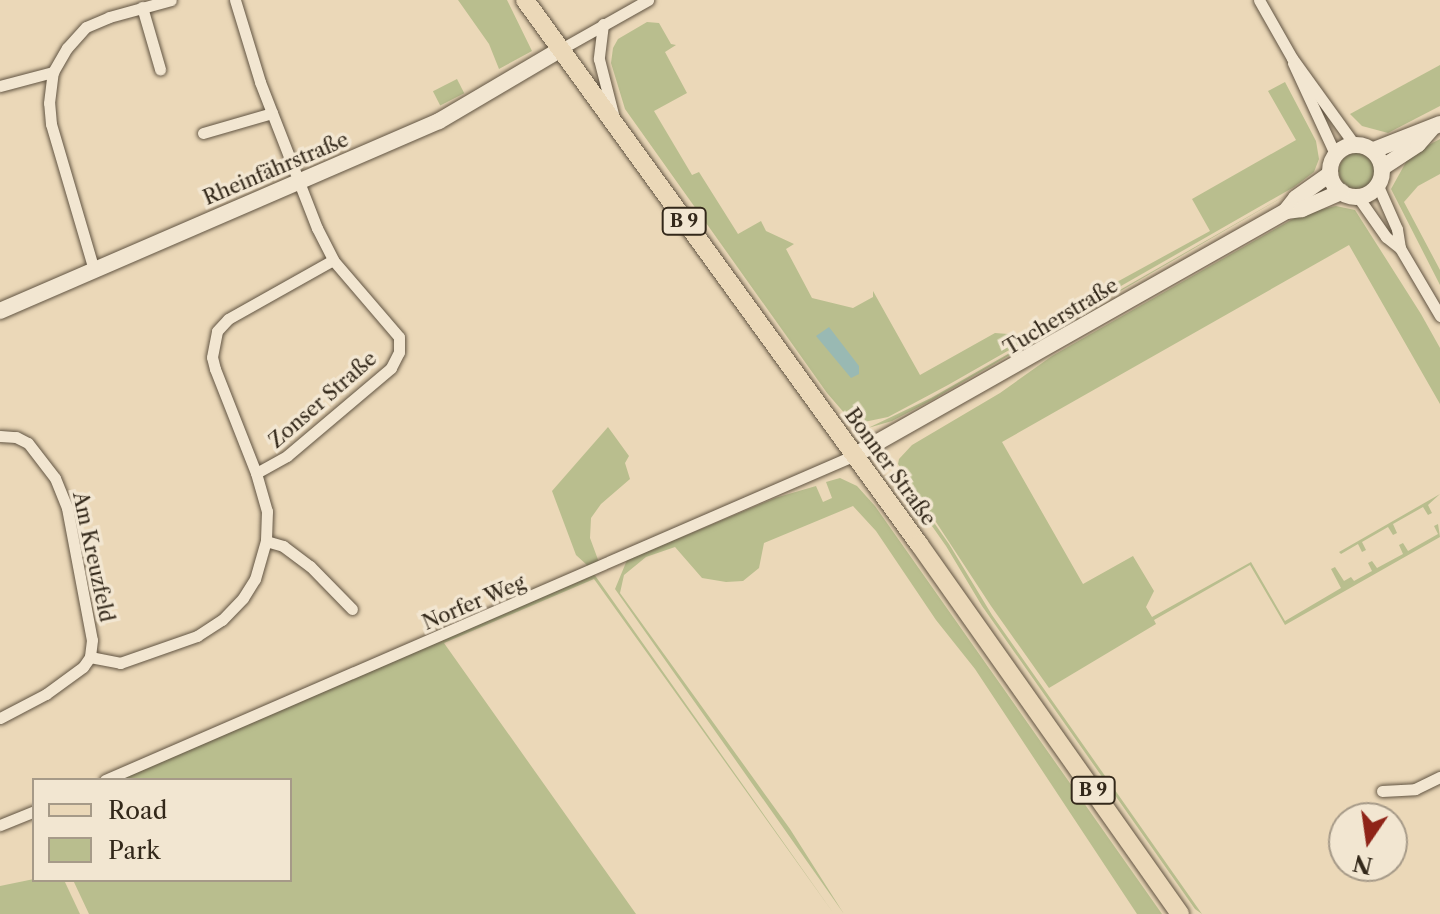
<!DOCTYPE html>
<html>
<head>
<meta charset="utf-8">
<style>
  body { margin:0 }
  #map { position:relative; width:1440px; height:914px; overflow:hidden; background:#ebd8b8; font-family:"Libre Caslon Text",serif }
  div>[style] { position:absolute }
  .green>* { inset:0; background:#b9be8e; transform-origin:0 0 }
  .round { border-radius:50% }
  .water>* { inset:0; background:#99b9b3 }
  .roads { filter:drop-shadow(0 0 2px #615442) drop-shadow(0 0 2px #615442) }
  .street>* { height:11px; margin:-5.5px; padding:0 5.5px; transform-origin:5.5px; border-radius:5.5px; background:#f2e6d1 }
  .secondary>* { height:16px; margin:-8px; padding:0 8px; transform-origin:8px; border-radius:8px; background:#f2e6d1 }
  .secondary>.ring { margin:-8px; padding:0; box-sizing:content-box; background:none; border:16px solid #f2e6d1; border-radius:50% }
  .primary>* { height:18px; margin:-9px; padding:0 9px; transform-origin:9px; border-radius:9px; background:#ebd8b8 }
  span { translate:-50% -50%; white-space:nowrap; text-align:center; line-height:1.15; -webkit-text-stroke:7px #f2e6d1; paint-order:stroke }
  .shield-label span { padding:2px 6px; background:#f2e6d1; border:2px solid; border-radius:6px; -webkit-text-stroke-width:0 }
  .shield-label { font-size:18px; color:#33281a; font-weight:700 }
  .street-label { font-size:20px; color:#33281a }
  .legend { position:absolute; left:32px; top:778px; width:260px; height:104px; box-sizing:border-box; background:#f2e6d1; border:2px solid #a69a88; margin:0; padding:10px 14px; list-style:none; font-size:24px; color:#33281a }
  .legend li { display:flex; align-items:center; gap:16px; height:40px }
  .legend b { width:40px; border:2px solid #a69a88 }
  .north { position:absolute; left:1328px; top:802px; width:80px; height:80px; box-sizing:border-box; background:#f2e6d1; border:2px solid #a69a88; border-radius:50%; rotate:193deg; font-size:22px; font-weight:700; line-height:32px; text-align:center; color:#33281a }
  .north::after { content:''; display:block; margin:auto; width:28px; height:36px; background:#8f2418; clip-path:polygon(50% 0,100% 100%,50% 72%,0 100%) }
</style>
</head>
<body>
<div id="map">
  <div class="green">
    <i style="clip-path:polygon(458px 0,507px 0,532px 51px,499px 69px,489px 44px)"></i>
    <i style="clip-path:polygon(647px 22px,659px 23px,671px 44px,676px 45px,665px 52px,687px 93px,654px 111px,692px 175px,699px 172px,738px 234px,761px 221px,766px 231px,794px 244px,786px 249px,812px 298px,853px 308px,873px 297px,873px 291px,920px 375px,995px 333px,1020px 335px,1210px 231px,1192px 199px,1296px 140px,1268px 91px,1285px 82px,1316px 141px,1319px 159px,1314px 172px,1294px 187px,948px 385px,888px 417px,864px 422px,846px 415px,827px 393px,625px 109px,611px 63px,613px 48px,618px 39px)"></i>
    <i style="clip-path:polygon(1440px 65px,1440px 106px,1388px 133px,1362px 126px,1350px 114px)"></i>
    <i style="left:457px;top:79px;width:16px;height:27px;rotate:63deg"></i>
    <i style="clip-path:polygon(1440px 139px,1440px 174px,1418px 186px,1404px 202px,1440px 270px,1440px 285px,1391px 189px,1406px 162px,1404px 158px)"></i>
    <i class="round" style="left:1339px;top:153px;width:36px;height:36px"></i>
    <i style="clip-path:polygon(1307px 183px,932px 400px,892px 421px,868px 428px,931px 398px)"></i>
    <i style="clip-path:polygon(1319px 204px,1323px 209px,1336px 206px,1355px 210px,1421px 314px,1440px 348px,1440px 404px,1349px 245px,1002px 442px,1083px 584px,1133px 556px,1154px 591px,1146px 607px,1152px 617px,1251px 562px,1285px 621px,1341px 588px,1331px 569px,1335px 567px,1344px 581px,1351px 577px,1354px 581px,1372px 571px,1368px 563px,1372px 561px,1377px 568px,1403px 554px,1399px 545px,1403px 543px,1408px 551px,1438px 534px,1434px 526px,1438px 524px,1440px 537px,1285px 625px,1250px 565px,1154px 620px,1156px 624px,1049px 688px,991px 606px,898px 464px,899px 459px,912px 445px,1000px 393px,1052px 356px)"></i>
    <i style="clip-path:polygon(608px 427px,629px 456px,625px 463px,630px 479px,601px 504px,591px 518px,590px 538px,600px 565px,588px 566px,576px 555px,552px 491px)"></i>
    <i style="clip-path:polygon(897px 470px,949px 544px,992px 615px,1202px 914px,1195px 909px,982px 606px,946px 546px,899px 479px)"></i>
    <i style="clip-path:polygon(840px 478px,857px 486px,875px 506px,1162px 914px,1137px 914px,975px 669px,936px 620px,876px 531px,853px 506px,764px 543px,759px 568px,743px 581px,726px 582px,702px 578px,675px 547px,646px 557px,624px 575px,620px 593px,790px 829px,844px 914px,615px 589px,627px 560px,775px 498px,816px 486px,823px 502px,832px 498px,826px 482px)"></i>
    <i style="clip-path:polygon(1440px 494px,1428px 505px,1432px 513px,1428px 515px,1423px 507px,1393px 524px,1397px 533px,1393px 535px,1388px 527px,1362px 542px,1366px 550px,1362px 552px,1358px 544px,1341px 554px,1339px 552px)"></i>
    <i style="clip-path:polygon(594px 574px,834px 914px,594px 579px,444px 643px,636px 914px,89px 914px,73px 880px,290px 880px,290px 780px,114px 780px)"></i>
    <i style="clip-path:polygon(34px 879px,64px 880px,80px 914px,0 914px,0 886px)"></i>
  </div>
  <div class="water">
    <i style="clip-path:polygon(829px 327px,859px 366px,859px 374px,851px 378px,816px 336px)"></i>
  </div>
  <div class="roads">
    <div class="street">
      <i style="left:235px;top:0;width:86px;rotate:73deg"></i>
      <i style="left:260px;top:82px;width:157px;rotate:68.7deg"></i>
      <i style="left:317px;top:228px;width:36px;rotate:63deg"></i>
      <i style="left:333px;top:260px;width:101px;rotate:49.4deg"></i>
      <i style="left:399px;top:337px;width:15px;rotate:90deg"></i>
      <i style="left:399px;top:352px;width:18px;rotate:117deg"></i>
      <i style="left:391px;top:368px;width:136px;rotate:139.8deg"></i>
      <i style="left:287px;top:456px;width:35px;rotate:151deg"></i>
      <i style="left:256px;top:473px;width:40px;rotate:74deg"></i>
      <i style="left:267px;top:511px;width:30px;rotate:92deg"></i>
      <i style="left:266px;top:541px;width:18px;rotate:16deg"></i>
      <i style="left:283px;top:546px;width:34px;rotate:37deg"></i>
      <i style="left:310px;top:566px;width:60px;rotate:45.7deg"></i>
      <i style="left:1259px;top:0;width:67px;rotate:60.4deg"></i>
      <i style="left:1292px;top:58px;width:106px;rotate:54.2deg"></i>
      <i style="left:142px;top:7px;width:65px;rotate:73.8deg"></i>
      <i style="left:603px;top:24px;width:35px;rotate:97deg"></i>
      <i style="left:599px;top:59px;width:57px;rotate:75.7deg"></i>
      <i style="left:561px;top:49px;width:100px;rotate:-29.4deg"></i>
      <i style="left:1293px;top:63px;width:100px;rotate:65.2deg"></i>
      <i style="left:0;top:86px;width:55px;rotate:-14.8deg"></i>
      <i style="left:203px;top:133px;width:72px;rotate:-16.2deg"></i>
      <i style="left:1378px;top:186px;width:47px;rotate:66.2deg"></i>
      <i style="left:1397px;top:229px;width:19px;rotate:81deg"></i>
      <i style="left:1400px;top:248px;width:79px;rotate:59.5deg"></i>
      <i style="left:1358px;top:197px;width:49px;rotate:55deg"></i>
      <i style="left:1386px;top:237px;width:18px;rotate:38deg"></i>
      <i style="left:94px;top:270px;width:152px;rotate:-106.4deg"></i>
      <i style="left:51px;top:124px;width:21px;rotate:-95deg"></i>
      <i style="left:49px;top:103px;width:31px;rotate:-83deg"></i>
      <i style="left:53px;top:72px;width:28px;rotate:-60deg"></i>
      <i style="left:67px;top:48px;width:28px;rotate:-48deg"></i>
      <i style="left:86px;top:27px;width:25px;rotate:-23deg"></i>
      <i style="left:109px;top:17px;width:64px;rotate:-15.3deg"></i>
      <i style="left:0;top:436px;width:16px;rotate:4deg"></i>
      <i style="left:16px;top:437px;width:13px;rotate:27deg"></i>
      <i style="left:28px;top:443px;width:44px;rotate:52.4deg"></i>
      <i style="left:55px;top:478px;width:32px;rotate:68deg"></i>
      <i style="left:67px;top:508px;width:134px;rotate:79.3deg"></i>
      <i style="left:92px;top:640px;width:17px;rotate:97deg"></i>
      <i style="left:90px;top:657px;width:12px;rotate:125deg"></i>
      <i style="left:83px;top:667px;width:46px;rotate:143.9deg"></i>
      <i style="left:46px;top:694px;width:52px;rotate:152.4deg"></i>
      <i style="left:256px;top:473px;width:112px;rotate:-111.5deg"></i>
      <i style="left:215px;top:369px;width:12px;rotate:-104deg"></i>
      <i style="left:212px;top:357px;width:26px;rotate:-79deg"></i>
      <i style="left:217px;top:331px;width:16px;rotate:-47deg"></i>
      <i style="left:228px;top:319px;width:120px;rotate:-29.3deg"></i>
      <i style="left:90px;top:657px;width:31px;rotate:11deg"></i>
      <i style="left:120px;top:663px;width:82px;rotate:-19.3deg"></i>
      <i style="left:197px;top:636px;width:30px;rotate:-33deg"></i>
      <i style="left:222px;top:620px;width:30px;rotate:-46deg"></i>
      <i style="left:243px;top:598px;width:22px;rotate:-58deg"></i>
      <i style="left:255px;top:579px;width:40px;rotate:-74deg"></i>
      <i style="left:105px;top:780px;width:817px;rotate:-23.43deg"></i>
      <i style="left:1382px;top:791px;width:33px;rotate:-3deg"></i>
      <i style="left:1415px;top:789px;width:28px;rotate:-26deg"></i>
      <i style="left:0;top:825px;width:37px;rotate:-22deg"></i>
    </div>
    <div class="secondary">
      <i class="ring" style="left:1330px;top:145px;width:36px;height:36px"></i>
      <i style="left:1374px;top:150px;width:71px;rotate:-21.5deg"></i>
      <i style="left:1383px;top:167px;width:42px;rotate:-33.3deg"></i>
      <i style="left:1418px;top:144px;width:20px;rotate:-49deg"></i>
      <i style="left:1286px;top:211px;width:16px;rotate:-52deg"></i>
      <i style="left:1296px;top:198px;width:42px;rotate:-35.2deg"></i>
      <i style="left:0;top:311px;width:478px;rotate:-23.4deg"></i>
      <i style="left:439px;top:121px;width:142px;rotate:-30.5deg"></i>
      <i style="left:855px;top:455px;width:495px;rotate:-29.5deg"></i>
      <i style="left:1286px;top:211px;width:16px;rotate:-7deg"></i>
      <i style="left:1302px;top:209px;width:43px;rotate:-23.6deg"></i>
    </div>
    <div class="primary">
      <i style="left:525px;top:0;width:672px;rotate:54.09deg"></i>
      <i style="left:919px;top:544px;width:453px;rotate:54.8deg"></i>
    </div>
  </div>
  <div class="shield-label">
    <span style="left:684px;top:221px">B 9</span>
    <span style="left:1093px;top:790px">B 9</span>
  </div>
  <div class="street-label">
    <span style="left:276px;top:169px;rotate:-23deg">Rheinfährstraße</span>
    <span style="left:1061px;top:317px;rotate:-31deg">Tucherstraße</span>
    <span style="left:323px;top:400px;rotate:-41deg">Zonser Straße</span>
    <span style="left:890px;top:467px;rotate:54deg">Bonner Straße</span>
    <span style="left:93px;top:557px;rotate:78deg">Am Kreuzfeld</span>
    <span style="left:474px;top:603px;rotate:-23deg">Norfer Weg</span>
  </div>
  <ul class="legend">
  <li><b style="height:10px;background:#ebd8b8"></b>Road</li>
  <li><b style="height:22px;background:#b9be8e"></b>Park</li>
  </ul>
  <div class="north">N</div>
</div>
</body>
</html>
